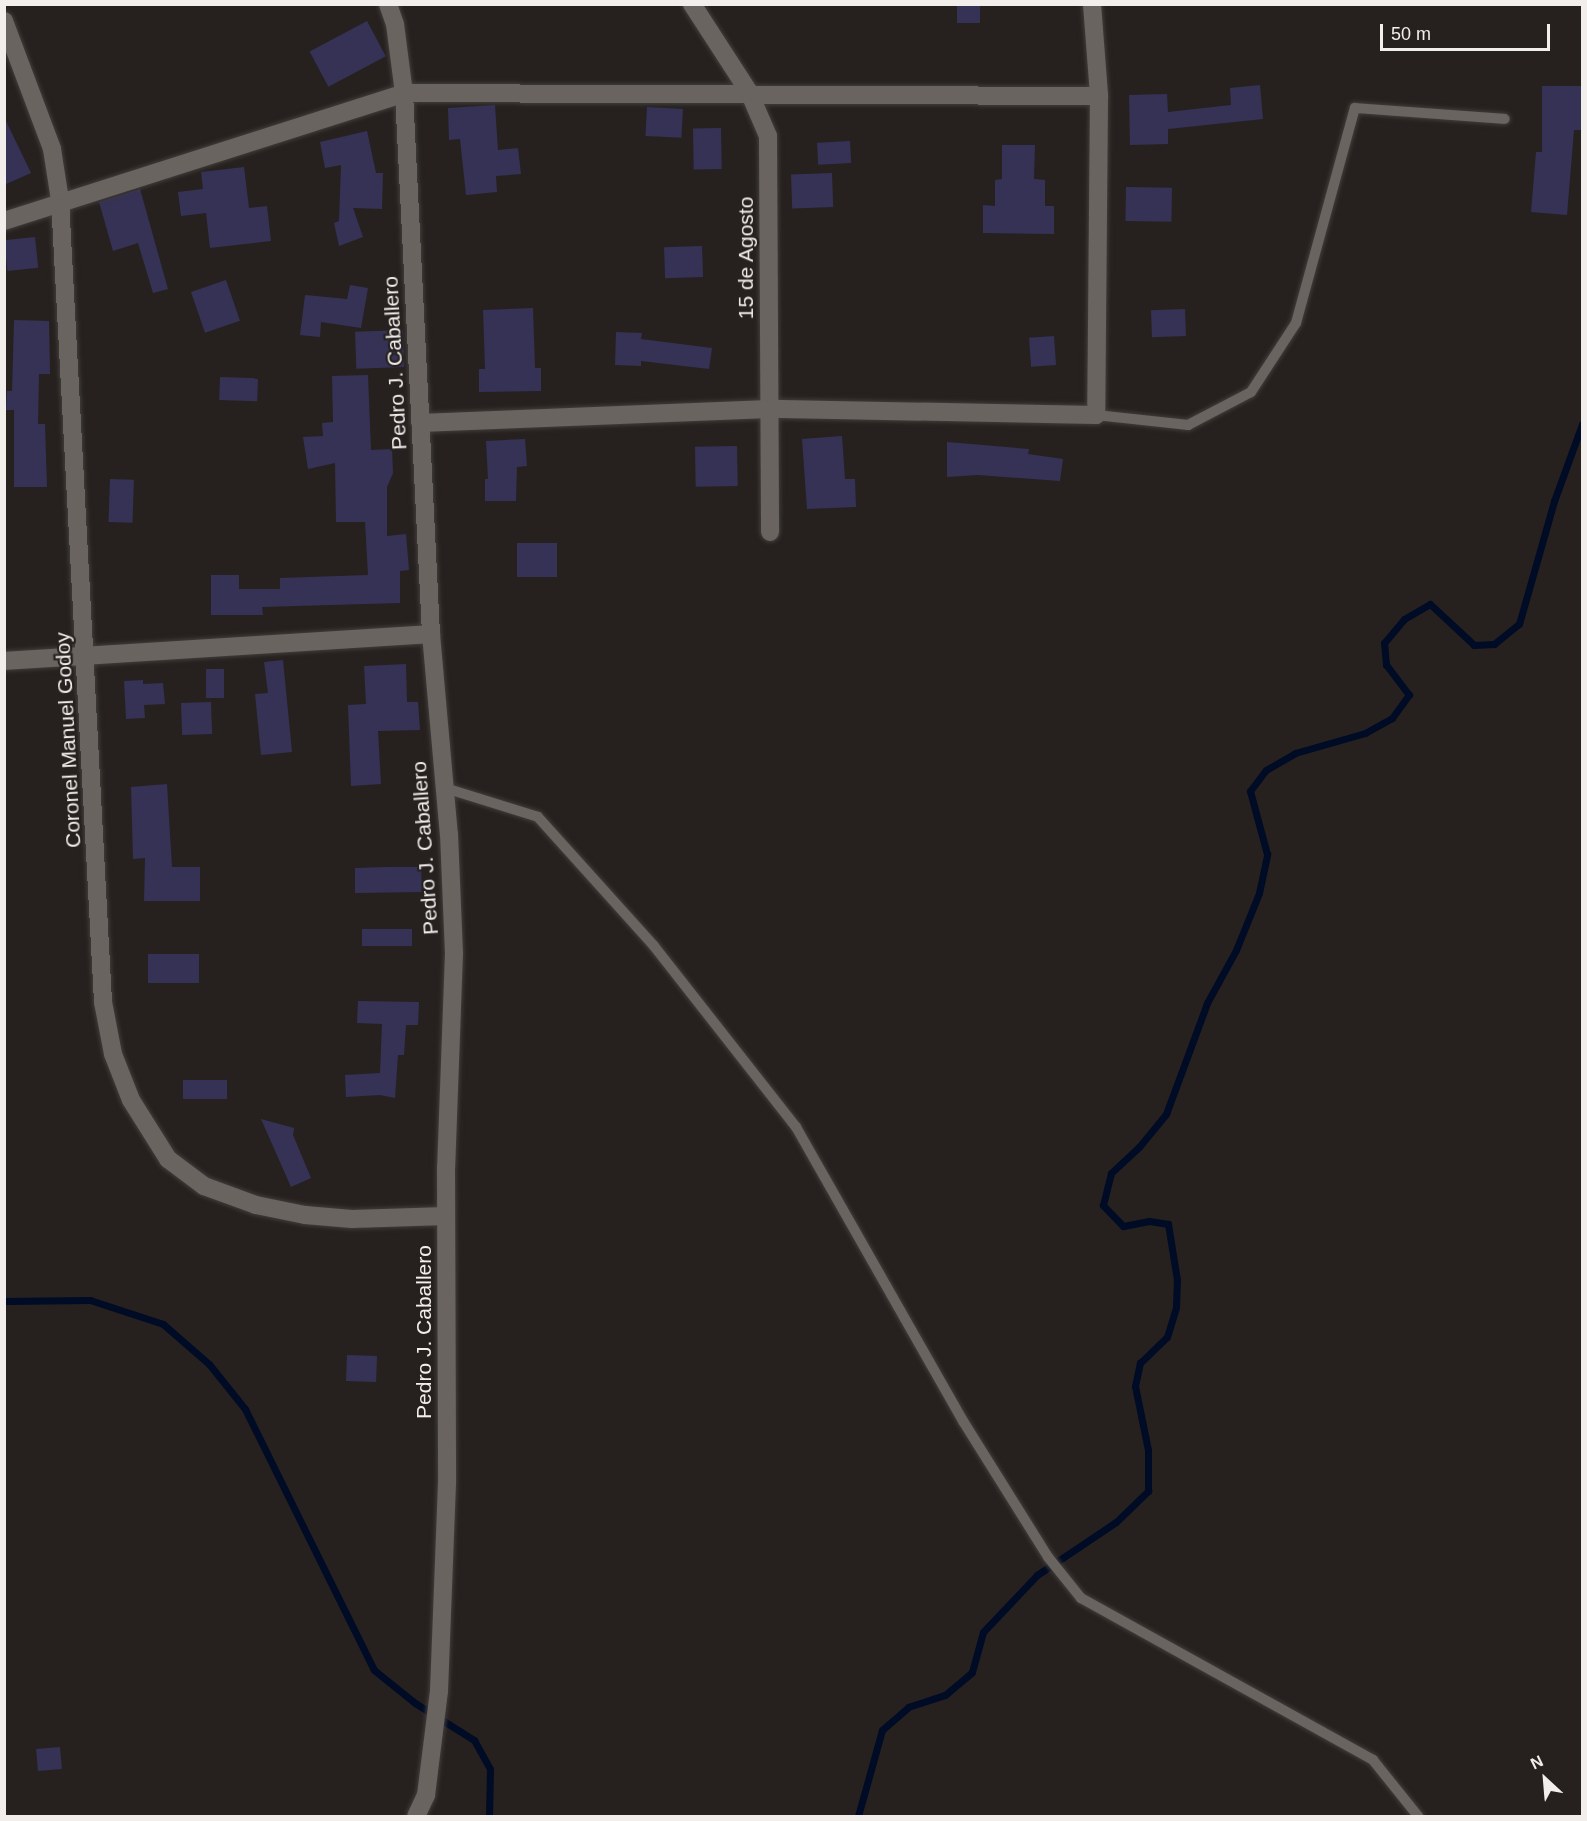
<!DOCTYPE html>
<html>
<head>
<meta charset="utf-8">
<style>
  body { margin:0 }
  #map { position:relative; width:1587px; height:1821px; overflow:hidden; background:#26211f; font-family:Arial,sans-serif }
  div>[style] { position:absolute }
  .stream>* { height:7px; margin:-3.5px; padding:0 3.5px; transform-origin:3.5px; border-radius:3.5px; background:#000b25 }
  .building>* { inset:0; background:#353256; transform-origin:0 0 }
  .roads { filter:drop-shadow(0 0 2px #413d3b) drop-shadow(0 0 2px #413d3b) }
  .lane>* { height:10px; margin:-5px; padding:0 5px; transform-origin:5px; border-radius:5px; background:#6a6461 }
  .street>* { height:18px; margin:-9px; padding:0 9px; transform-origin:9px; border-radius:9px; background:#6a6461 }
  span { translate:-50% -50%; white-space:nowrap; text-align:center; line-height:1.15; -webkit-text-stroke:4.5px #26211f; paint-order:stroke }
  .street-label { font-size:21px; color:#f1eeec }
  .frame { position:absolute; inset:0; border:6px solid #f1eeec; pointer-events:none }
  .north { position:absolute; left:1515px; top:1749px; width:60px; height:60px; -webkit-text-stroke:4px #26211f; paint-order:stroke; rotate:334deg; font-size:16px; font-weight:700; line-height:24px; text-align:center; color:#f1eeec }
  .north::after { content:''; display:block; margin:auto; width:21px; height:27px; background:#f1eeec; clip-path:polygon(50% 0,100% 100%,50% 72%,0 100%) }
  .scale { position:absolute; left:1380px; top:24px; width:170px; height:27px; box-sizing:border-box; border:3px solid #f1eeec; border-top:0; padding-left:8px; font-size:18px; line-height:21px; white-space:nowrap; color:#f1eeec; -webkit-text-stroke:4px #26211f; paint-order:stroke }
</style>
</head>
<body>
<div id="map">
  <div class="stream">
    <i style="left:4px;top:1301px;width:86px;rotate:-0.7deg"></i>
    <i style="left:90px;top:1300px;width:77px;rotate:18.2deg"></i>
    <i style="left:163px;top:1324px;width:61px;rotate:41deg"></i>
    <i style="left:209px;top:1364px;width:58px;rotate:51.3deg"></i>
    <i style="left:245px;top:1409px;width:291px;rotate:63.7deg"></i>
    <i style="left:374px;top:1670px;width:53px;rotate:38.8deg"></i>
    <i style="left:415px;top:1703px;width:70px;rotate:32.1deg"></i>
    <i style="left:474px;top:1740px;width:33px;rotate:61deg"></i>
    <i style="left:490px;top:1769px;width:47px;rotate:91.2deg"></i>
    <i style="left:858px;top:1816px;width:89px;rotate:-74.4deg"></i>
    <i style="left:882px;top:1730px;width:35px;rotate:-41deg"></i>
    <i style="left:908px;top:1707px;width:39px;rotate:-18deg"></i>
    <i style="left:945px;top:1695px;width:35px;rotate:-40deg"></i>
    <i style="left:972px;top:1672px;width:41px;rotate:-74.6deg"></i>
    <i style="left:983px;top:1632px;width:79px;rotate:-46.5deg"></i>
    <i style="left:1037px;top:1575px;width:95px;rotate:-33.9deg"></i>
    <i style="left:1116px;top:1522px;width:45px;rotate:-44.1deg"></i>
    <i style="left:1148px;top:1491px;width:41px;rotate:-90deg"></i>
    <i style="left:1148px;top:1450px;width:65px;rotate:-101.5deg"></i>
    <i style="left:1135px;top:1386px;width:24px;rotate:-78deg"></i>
    <i style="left:1140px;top:1363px;width:37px;rotate:-44deg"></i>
    <i style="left:1167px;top:1337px;width:31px;rotate:-73deg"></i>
    <i style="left:1176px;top:1307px;width:27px;rotate:-88deg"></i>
    <i style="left:1177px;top:1280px;width:57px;rotate:-99.1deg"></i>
    <i style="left:1168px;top:1224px;width:19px;rotate:-171deg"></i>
    <i style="left:1149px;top:1221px;width:26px;rotate:169deg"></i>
    <i style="left:1123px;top:1226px;width:29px;rotate:-134deg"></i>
    <i style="left:1103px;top:1205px;width:33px;rotate:-76deg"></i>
    <i style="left:1111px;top:1173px;width:38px;rotate:-43deg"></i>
    <i style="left:1139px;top:1147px;width:43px;rotate:-50.7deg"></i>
    <i style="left:1166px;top:1114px;width:118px;rotate:-69.7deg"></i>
    <i style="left:1207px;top:1003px;width:60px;rotate:-61.3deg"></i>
    <i style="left:1236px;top:950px;width:61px;rotate:-68deg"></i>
    <i style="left:1259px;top:893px;width:40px;rotate:-78deg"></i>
    <i style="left:1267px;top:854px;width:65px;rotate:-105.1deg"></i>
    <i style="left:1250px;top:791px;width:26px;rotate:-53deg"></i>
    <i style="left:1266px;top:770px;width:34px;rotate:-30deg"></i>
    <i style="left:1295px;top:753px;width:73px;rotate:-15.9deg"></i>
    <i style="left:1365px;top:733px;width:31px;rotate:-29deg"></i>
    <i style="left:1392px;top:718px;width:29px;rotate:-54deg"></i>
    <i style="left:1409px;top:695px;width:38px;rotate:-127deg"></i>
    <i style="left:1386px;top:665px;width:22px;rotate:-95deg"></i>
    <i style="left:1384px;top:643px;width:31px;rotate:-50deg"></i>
    <i style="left:1404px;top:619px;width:30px;rotate:-30deg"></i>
    <i style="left:1430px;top:604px;width:60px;rotate:43deg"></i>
    <i style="left:1474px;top:645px;width:20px;rotate:-3deg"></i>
    <i style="left:1494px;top:644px;width:32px;rotate:-39deg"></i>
    <i style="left:1519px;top:624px;width:128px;rotate:-74.1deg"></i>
    <i style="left:1554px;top:501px;width:82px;rotate:-70deg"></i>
  </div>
  <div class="building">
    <i style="left:957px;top:4px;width:23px;height:19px"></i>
    <i style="left:367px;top:21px;width:40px;height:65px;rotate:62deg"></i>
    <i style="clip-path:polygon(1260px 85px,1263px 119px,1168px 129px,1168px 144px,1130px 145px,1129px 95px,1167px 94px,1168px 112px,1231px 105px,1230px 88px)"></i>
    <i style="clip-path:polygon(1542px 86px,1582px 86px,1582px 130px,1574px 130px,1567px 215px,1531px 212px,1536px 152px,1542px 152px)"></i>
    <i style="clip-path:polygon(495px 105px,498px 150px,518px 148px,521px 174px,496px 176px,497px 192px,466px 195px,460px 139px,449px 140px,448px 108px)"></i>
    <i style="left:647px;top:107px;width:36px;height:29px;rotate:3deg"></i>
    <i style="clip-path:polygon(4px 117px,31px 173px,4px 185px)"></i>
    <i style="left:721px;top:128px;width:41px;height:28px;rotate:89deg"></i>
    <i style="clip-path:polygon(367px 131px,376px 173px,383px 173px,382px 209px,353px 208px,363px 237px,339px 246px,334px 223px,339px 221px,341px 165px,325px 168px,320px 142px)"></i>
    <i style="left:850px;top:141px;width:22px;height:33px;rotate:87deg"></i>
    <i style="clip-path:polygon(1002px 145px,1035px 145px,1034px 179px,1045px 180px,1045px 206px,1054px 206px,1054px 234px,983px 233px,983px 205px,995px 206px,995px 180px,1002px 179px)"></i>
    <i style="clip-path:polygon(244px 167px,249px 208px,267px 206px,271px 241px,210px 248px,206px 213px,181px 216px,178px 192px,203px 189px,201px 172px)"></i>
    <i style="left:832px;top:173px;width:34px;height:41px;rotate:88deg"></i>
    <i style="left:1126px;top:187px;width:46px;height:34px;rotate:1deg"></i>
    <i style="clip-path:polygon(140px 189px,168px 289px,153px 293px,138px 243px,113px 251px,99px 202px)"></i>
    <i style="left:35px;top:237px;width:31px;height:31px;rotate:84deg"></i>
    <i style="left:702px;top:246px;width:31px;height:38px;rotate:88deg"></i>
    <i style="left:226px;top:280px;width:43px;height:37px;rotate:71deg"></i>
    <i style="clip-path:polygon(350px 285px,368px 288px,361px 328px,321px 322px,320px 337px,300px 335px,305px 295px,347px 299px)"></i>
    <i style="clip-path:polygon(533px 308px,535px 368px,541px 368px,541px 391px,479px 392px,479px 369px,485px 369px,483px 310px)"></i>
    <i style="left:1185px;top:309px;width:27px;height:34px;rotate:88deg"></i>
    <i style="clip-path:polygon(14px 320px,49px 321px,50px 374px,39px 374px,38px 424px,45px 424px,47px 487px,14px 487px,14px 410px,6px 410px,7px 391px,12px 391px)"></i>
    <i style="left:403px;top:330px;width:37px;height:48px;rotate:88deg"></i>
    <i style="clip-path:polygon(616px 332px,642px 333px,641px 339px,712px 348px,709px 369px,641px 361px,641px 366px,615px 365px)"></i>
    <i style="left:1054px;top:336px;width:29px;height:25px;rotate:86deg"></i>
    <i style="clip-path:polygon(368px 375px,371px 450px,392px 449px,393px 473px,387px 487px,387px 536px,406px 534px,409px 570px,400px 571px,400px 603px,262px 607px,263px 615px,211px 615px,211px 575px,239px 575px,239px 589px,280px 589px,280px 578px,368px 575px,365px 522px,336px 522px,335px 463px,308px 469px,303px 437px,323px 436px,322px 423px,333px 422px,332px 376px)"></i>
    <i style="left:220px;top:377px;width:38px;height:23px;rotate:2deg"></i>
    <i style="clip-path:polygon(842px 436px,845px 479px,855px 479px,856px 507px,807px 509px,802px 439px)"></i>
    <i style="clip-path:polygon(525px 439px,527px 466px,517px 467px,516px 501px,485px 501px,485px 479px,488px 479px,486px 441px)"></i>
    <i style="clip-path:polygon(947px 442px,1029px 449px,1028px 454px,1063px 459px,1060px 481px,978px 475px,947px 477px)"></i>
    <i style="left:737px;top:446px;width:40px;height:42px;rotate:89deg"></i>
    <i style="left:110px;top:479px;width:24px;height:43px;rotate:2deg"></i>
    <i style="left:517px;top:543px;width:40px;height:34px"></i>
    <i style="clip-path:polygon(283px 660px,292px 752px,261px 755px,255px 694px,268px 693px,264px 662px)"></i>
    <i style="clip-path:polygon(406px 664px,407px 702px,418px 702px,420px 730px,378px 731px,381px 784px,351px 786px,348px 705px,366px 704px,364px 666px)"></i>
    <i style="left:206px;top:669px;width:18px;height:29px"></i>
    <i style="clip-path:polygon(143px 680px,143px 684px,163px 683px,165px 704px,144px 705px,145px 718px,126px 719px,124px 681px)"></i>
    <i style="left:211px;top:702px;width:32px;height:30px;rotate:88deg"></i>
    <i style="clip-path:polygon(167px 784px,172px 867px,200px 867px,200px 901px,144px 901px,145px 858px,133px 859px,131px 787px)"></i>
    <i style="clip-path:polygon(387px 867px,421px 867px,422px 892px,355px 893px,355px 868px)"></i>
    <i style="left:362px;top:929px;width:50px;height:17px"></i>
    <i style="left:148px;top:954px;width:51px;height:29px"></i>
    <i style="clip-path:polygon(358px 1001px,419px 1002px,418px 1025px,406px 1025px,404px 1055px,398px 1055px,395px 1098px,380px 1095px,346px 1097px,345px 1075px,380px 1073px,382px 1024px,357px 1023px)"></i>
    <i style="left:227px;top:1080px;width:19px;height:44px;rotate:90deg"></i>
    <i style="clip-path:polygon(261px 1119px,294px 1128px,293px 1135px,311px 1178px,291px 1187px)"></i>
    <i style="left:347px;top:1355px;width:30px;height:26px;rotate:2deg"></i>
    <i style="left:60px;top:1747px;width:22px;height:24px;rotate:85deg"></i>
  </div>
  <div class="roads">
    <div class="lane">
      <i style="left:1096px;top:415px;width:93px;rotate:6.2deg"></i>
      <i style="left:1188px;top:425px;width:71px;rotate:-27.6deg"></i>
      <i style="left:1251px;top:392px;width:82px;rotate:-56.9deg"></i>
      <i style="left:1296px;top:323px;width:223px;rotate:-74.7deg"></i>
      <i style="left:1355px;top:108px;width:150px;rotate:4.2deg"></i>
      <i style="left:445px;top:788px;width:97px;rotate:17.3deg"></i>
      <i style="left:538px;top:817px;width:173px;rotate:48deg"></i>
      <i style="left:654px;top:946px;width:230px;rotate:51.9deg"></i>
      <i style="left:796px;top:1127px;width:338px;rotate:60.4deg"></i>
      <i style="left:963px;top:1421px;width:160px;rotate:58deg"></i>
      <i style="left:1048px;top:1557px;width:53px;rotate:51.2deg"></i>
      <i style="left:1081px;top:1598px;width:334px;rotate:29deg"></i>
      <i style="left:1373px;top:1760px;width:72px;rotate:51.2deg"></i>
    </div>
    <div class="street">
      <i style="left:388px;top:4px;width:21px;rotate:71deg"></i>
      <i style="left:395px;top:24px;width:70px;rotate:82.6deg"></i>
      <i style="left:404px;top:93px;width:542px;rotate:87.14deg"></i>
      <i style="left:431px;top:634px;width:201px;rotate:84.9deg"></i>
      <i style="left:449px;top:834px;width:119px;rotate:87.6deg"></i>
      <i style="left:454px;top:953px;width:215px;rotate:92.1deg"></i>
      <i style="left:446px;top:1168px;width:315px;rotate:89.8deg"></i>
      <i style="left:447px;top:1483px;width:208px;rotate:92.2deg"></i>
      <i style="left:439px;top:1691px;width:105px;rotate:97.1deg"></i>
      <i style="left:426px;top:1795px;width:23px;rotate:115deg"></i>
      <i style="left:692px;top:4px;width:105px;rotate:57.1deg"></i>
      <i style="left:749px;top:92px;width:48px;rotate:66.6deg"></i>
      <i style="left:768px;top:136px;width:396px;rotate:89.7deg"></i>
      <i style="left:1092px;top:4px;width:92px;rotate:85.6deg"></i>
      <i style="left:4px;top:21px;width:137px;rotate:69.4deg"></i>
      <i style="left:52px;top:149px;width:52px;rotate:81.1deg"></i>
      <i style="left:60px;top:200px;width:803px;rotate:86.93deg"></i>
      <i style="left:103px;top:1002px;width:53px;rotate:79.1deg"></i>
      <i style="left:113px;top:1054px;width:49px;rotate:68.6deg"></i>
      <i style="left:131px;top:1100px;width:70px;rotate:57.9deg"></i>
      <i style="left:168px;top:1159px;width:45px;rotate:36.9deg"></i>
      <i style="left:204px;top:1186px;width:55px;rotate:20.1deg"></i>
      <i style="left:256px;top:1205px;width:50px;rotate:11.5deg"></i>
      <i style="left:305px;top:1215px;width:47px;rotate:4.9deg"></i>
      <i style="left:352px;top:1219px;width:94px;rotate:-1.8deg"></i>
      <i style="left:4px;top:221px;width:420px;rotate:-17.7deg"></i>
      <i style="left:404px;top:93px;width:695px;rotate:0.25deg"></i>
      <i style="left:1099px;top:96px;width:319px;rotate:90.5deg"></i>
      <i style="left:1096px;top:415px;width:327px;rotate:-178.9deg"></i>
      <i style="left:769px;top:409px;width:349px;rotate:177.7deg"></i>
      <i style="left:4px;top:661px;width:428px;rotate:-3.6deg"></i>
    </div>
  </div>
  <div class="street-label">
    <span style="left:746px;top:258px;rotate:-90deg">15 de Agosto</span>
    <span style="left:395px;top:363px;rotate:-93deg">Pedro J. Caballero</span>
    <span style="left:68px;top:740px;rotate:-93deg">Coronel Manuel Godoy</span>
    <span style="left:425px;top:848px;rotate:-94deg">Pedro J. Caballero</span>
    <span style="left:424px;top:1332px;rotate:-90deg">Pedro J. Caballero</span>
  </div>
  <div class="frame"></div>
  <div class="north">N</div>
  <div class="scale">50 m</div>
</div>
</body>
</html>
